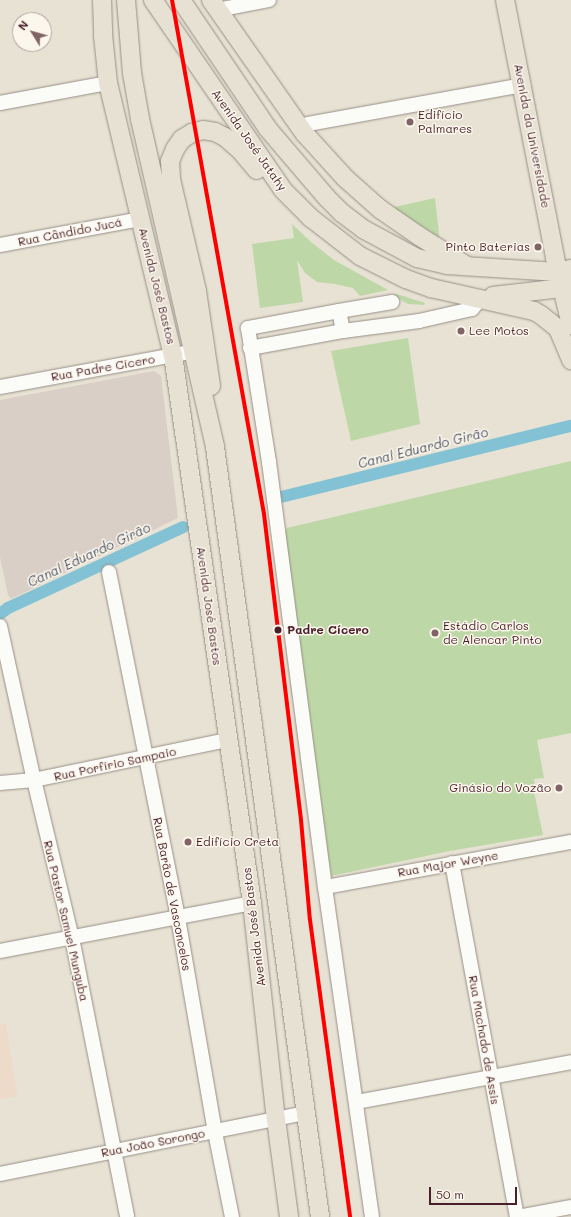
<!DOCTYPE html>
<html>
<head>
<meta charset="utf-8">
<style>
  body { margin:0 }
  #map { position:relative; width:571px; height:1217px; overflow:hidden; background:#e7e2d3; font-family:Mali,sans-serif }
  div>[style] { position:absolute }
  .built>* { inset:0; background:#eedac9 }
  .industrial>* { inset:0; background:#dacfc6 }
  .green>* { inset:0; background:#bdd8a6 }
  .canal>* { height:12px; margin:-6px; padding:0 6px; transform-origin:6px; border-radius:6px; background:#82c2d4 }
  .roads { filter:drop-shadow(0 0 1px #988e88) drop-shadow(0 0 1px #988e88) }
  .minor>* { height:14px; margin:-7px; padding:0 7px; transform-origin:7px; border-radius:7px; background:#fbfbf8 }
  .major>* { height:18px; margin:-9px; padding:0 9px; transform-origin:9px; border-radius:9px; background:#e7e1d4 }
  .metro-1>* { height:4px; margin:-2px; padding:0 2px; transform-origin:2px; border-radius:2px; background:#f00 }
  .dots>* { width:11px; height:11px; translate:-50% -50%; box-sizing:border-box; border:2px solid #fbf7ec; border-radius:50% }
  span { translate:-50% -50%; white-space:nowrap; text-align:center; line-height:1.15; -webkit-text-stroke:3px #fbf7ec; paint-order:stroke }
  .poi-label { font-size:12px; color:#4a1f2b }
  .left { translate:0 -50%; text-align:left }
  .right { translate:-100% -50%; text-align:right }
  .street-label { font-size:12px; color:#4a1f2b }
  .stop-label { font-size:12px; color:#4a1f2b; font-weight:700 }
  .water-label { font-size:13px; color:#4f5466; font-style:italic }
  .north { position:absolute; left:12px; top:12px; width:40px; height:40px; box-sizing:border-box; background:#fbf7ec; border:1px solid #b4a19f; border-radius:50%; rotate:307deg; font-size:11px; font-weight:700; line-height:16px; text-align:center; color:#4a1f2b }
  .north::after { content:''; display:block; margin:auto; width:14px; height:18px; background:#816366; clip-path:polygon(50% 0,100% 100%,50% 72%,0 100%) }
  .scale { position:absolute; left:429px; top:1187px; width:88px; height:18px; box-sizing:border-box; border:2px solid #4a1f2b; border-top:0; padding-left:5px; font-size:12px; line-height:14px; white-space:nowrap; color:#4a1f2b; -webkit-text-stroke:3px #fbf7ec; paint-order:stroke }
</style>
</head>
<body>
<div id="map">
  <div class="built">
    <i style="clip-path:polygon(6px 1023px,17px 1096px,0 1099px,0 1025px)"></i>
  </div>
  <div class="industrial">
    <i style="clip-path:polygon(154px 371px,161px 376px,178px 518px,11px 599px,8px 595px,0 557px,0 400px)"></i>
  </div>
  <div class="green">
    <i style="clip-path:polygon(435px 198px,440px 243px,386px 209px)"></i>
    <i style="clip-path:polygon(292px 224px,311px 242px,334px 260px,388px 290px,360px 296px,353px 288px,335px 284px,317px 282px,305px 273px,297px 260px,303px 302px,260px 308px,252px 244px,294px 238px)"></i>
    <i style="clip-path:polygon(397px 294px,425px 303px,424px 305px,408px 304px,392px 295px)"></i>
    <i style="clip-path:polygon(408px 338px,420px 424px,351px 441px,331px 351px)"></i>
    <i style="clip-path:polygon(571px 461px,571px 733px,537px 740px,544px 778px,534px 779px,535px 786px,533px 787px,543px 835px,450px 851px,331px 876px,285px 532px,287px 528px)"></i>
  </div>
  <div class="canal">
    <i style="left:281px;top:497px;width:299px;rotate:-13.8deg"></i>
    <i style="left:0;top:614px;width:10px;rotate:-37deg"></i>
    <i style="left:8px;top:608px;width:193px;rotate:-24.8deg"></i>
  </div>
  <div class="roads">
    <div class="minor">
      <i style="left:217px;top:10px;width:53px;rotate:-10.9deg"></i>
      <i style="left:0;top:103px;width:110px;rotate:-10.5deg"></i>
      <i style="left:308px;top:124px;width:219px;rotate:-10.3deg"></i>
      <i style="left:0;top:245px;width:142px;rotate:-10.5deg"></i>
      <i style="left:339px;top:311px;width:54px;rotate:-9.6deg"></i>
      <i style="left:343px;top:331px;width:20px;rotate:-101deg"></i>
      <i style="left:339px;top:311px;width:93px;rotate:169.4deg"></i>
      <i style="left:248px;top:328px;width:136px;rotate:81.1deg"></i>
      <i style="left:269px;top:462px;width:429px;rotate:82.5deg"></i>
      <i style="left:325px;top:887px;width:333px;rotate:81.9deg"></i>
      <i style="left:250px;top:348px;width:95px;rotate:-10.4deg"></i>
      <i style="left:343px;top:331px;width:77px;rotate:-7.5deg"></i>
      <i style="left:419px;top:321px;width:54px;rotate:-12.8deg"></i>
      <i style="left:472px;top:309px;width:14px;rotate:-51deg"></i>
      <i style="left:0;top:387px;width:205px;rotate:-10.4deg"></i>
      <i style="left:109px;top:572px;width:353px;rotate:78.7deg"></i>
      <i style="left:178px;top:918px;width:217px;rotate:80.2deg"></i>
      <i style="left:215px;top:1132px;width:87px;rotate:78.7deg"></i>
      <i style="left:0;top:626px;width:158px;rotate:77.6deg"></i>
      <i style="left:34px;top:780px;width:163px;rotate:76.5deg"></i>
      <i style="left:72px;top:938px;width:284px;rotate:78.8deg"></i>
      <i style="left:0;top:783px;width:34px;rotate:-5deg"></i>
      <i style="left:34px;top:780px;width:198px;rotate:-11.7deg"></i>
      <i style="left:452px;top:863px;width:360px;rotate:79.6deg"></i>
      <i style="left:517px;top:1217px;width:55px;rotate:-10.5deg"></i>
      <i style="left:325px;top:887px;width:250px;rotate:-10.4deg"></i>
      <i style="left:0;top:951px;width:257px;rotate:-10.8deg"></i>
      <i style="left:356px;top:1102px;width:219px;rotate:-10.5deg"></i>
      <i style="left:0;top:1174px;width:312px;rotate:-11.3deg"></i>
    </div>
    <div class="major">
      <i style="left:102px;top:0;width:35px;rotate:88deg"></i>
      <i style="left:103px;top:35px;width:48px;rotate:84.1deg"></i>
      <i style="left:108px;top:83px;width:280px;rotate:76.6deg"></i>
      <i style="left:173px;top:355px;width:554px;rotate:81.8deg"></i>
      <i style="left:252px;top:903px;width:217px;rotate:83.7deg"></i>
      <i style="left:276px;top:1119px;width:99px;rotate:82.4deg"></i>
      <i style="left:126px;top:0;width:73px;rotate:85.3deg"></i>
      <i style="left:132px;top:73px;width:47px;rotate:80.1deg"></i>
      <i style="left:140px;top:119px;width:336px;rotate:77.1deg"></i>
      <i style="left:215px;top:447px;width:777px;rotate:82.23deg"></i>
      <i style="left:153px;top:0;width:230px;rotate:55.6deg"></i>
      <i style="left:283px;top:190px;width:40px;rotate:45deg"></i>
      <i style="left:311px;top:218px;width:62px;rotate:37.8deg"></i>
      <i style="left:360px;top:256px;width:51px;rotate:26.6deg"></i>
      <i style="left:406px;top:279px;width:27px;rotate:20deg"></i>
      <i style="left:431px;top:288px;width:106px;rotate:12.6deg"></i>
      <i style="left:534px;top:311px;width:8px;rotate:30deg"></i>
      <i style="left:541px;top:315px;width:22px;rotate:39deg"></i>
      <i style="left:558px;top:329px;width:34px;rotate:67deg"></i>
      <i style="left:181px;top:0;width:156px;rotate:56deg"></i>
      <i style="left:268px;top:129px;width:91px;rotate:49.5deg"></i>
      <i style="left:327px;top:198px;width:21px;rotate:45deg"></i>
      <i style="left:342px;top:213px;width:26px;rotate:37deg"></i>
      <i style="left:363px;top:229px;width:61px;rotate:28.2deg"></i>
      <i style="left:417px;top:258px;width:31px;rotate:13deg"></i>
      <i style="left:447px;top:265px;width:111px;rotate:3.6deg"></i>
      <i style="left:558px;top:272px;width:13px;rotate:-13deg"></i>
      <i style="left:211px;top:0;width:164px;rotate:55deg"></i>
      <i style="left:305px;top:134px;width:59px;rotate:47.7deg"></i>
      <i style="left:345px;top:178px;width:47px;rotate:41.5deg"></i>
      <i style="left:380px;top:209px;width:47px;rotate:34.7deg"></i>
      <i style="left:419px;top:236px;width:57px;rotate:32deg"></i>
      <i style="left:505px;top:0;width:263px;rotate:79deg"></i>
      <i style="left:555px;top:258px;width:69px;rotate:76.6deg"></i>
      <i style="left:493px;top:296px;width:79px;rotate:-6.6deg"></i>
      <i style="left:211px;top:386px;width:96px;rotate:-98.4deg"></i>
      <i style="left:197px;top:291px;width:115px;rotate:-103.1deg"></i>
      <i style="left:171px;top:179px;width:18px;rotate:-93deg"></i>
      <i style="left:170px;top:161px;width:13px;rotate:-67deg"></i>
      <i style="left:175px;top:149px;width:12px;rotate:-55deg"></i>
      <i style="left:182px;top:139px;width:12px;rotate:-31deg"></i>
      <i style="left:192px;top:133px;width:11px;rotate:-15deg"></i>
      <i style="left:203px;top:130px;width:12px;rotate:9deg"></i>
      <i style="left:215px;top:132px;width:11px;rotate:27deg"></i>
      <i style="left:225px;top:137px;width:20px;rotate:41deg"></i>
      <i style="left:240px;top:150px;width:26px;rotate:50deg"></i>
    </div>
  </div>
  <div class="metro-1">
    <i style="left:172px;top:0;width:522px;rotate:79.85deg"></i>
    <i style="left:264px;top:514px;width:308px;rotate:83.1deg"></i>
    <i style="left:301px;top:820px;width:100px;rotate:84.9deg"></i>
    <i style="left:310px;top:920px;width:300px;rotate:82.3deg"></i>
  </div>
  <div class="dots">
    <i style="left:410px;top:122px;background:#816366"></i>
    <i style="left:538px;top:247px;background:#816366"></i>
    <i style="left:461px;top:331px;background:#816366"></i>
    <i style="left:278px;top:630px;background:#4a1f2b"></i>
    <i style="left:435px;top:633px;background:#816366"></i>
    <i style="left:559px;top:788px;background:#816366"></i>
    <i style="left:188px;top:842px;background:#816366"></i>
  </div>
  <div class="poi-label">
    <span class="left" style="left:418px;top:122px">Edifício<br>Palmares</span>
    <span class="right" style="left:530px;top:247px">Pinto Baterias</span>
    <span class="left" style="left:469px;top:331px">Lee Motos</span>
    <span class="left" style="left:443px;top:633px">Estádio Carlos<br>de Alencar Pinto</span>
    <span class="right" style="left:551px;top:788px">Ginásio do Vozão</span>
    <span class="left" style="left:196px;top:842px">Edifício Creta</span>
  </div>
  <div class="street-label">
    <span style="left:532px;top:136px;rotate:79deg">Avenida da Universidade</span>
    <span style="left:249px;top:140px;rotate:55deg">Avenida José Jatahy</span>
    <span style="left:70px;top:232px;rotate:-11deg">Rua Cândido Jucá</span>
    <span style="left:157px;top:286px;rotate:76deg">Avenida José Bastos</span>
    <span style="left:103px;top:368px;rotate:-10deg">Rua Padre Cícero</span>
    <span style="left:209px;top:606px;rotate:82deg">Avenida José Bastos</span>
    <span style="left:115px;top:764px;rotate:-12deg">Rua Porfírio Sampaio</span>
    <span style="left:448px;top:864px;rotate:-10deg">Rua Major Weyne</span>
    <span style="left:172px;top:894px;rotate:79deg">Rua Barão de Vasconcelos</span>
    <span style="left:66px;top:921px;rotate:77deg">Rua Pastor Samuel Munguba</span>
    <span style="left:254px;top:927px;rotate:-97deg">Avenida José Bastos</span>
    <span style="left:484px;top:1040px;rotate:80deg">Rua Machado de Assis</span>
    <span style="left:153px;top:1143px;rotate:-11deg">Rua João Sorongo</span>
  </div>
  <div class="stop-label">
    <span class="left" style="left:287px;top:630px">Padre Cícero</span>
  </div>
  <div class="water-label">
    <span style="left:423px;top:448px;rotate:-14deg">Canal Eduardo Girão</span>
    <span style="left:89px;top:555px;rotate:-25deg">Canal Eduardo Girão</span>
  </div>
  <div class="north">N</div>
  <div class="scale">50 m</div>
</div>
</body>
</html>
